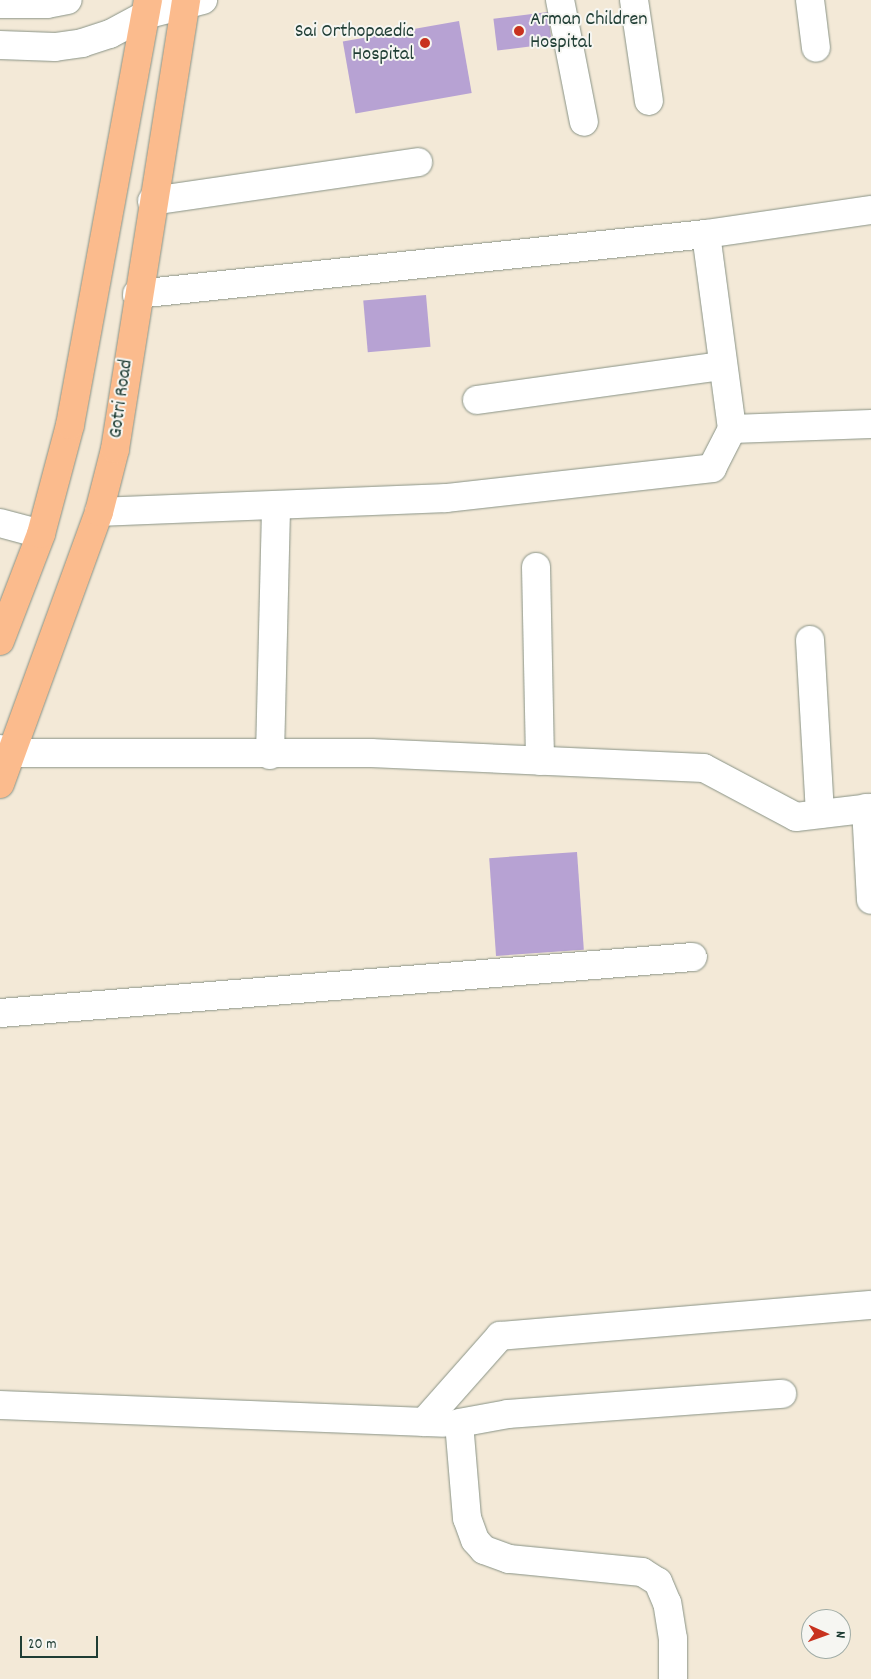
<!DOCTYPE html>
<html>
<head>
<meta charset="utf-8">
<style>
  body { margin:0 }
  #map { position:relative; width:871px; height:1679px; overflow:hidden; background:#f3e9d7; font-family:Dekko,sans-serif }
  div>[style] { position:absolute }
  .building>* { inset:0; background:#b7a2d3; transform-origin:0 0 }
  .roads { filter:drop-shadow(0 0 1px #899386) drop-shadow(0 0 1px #899386) }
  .minor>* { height:28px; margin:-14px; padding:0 14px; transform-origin:14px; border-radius:14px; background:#fff }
  .major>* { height:28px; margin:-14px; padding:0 14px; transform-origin:14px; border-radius:14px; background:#fbbb8d }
  .dots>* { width:14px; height:14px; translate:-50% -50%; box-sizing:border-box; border:2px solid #f6f6f2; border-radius:50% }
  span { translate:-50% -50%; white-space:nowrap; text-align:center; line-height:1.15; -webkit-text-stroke:4px #f6f6f2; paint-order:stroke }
  .poi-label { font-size:20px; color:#1f3d34 }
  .left { translate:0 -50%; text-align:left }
  .right { translate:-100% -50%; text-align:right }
  .street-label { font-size:20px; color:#1f3d34 }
  .north { position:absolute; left:801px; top:1609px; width:50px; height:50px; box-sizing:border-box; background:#f6f6f2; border:1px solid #a0aca6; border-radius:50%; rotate:92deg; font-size:14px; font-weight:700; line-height:20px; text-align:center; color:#1f3d34 }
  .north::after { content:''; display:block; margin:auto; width:18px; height:22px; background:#c8321e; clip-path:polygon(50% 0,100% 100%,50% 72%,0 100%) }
  .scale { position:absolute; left:20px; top:1636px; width:78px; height:22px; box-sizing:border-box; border:2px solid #1f3d34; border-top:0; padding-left:6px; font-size:15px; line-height:18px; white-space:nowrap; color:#1f3d34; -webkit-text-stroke:4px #f6f6f2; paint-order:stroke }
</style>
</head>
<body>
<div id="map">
  <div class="building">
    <i style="left:548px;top:12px;width:32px;height:55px;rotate:83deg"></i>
    <i style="left:459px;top:21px;width:73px;height:118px;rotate:80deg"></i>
    <i style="left:426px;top:295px;width:52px;height:63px;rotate:85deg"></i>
    <i style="left:577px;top:852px;width:98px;height:88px;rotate:86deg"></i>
  </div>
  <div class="roads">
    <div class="minor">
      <i style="left:560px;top:0;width:124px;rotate:78.9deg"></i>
      <i style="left:634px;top:0;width:102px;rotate:81.6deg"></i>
      <i style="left:810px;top:0;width:48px;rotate:82.9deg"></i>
      <i style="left:0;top:4px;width:47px"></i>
      <i style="left:47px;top:4px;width:21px;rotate:-11deg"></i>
      <i style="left:0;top:45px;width:55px;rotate:2.1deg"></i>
      <i style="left:55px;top:47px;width:27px;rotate:-8deg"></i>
      <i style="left:82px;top:43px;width:29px;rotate:-18deg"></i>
      <i style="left:110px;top:34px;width:40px;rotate:-28deg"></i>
      <i style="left:145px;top:15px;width:60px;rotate:-14.5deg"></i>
      <i style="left:152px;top:201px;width:269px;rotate:-8.3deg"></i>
      <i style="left:706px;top:234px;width:197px;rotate:82.4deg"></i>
      <i style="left:137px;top:294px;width:572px;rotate:-6.02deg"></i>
      <i style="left:706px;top:234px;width:167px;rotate:-8.3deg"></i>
      <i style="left:477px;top:400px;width:248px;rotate:-7.9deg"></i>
      <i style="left:99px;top:512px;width:347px;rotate:-2.3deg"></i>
      <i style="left:446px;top:498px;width:268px;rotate:-6.4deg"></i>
      <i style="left:712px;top:468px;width:44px;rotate:-62.9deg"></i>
      <i style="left:732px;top:429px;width:139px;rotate:-2.1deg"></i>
      <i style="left:0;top:523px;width:42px;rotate:15deg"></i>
      <i style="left:536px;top:567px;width:194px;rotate:88.8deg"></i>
      <i style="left:810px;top:640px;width:174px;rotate:86.7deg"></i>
      <i style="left:0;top:749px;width:13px;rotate:18deg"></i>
      <i style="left:12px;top:753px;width:359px"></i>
      <i style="left:371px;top:753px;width:333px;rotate:2.6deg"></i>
      <i style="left:704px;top:768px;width:104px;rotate:28deg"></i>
      <i style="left:796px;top:817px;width:76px;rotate:-6.8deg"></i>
      <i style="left:270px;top:755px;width:249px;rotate:-88.6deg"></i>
      <i style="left:866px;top:808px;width:92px;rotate:86.9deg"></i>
      <i style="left:0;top:1013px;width:695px;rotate:-4.62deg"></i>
      <i style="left:0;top:1405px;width:443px;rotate:2.3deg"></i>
      <i style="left:424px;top:1422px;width:115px;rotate:-48.5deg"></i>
      <i style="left:500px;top:1336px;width:372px;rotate:-4.8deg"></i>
      <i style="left:673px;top:1679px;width:40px;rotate:-90deg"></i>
      <i style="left:673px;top:1639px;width:36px;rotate:-99deg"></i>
      <i style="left:667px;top:1603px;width:23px;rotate:-113deg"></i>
      <i style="left:658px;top:1582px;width:19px;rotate:-148deg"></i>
      <i style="left:642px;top:1572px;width:134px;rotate:-174.4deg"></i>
      <i style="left:509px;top:1559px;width:27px;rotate:-160deg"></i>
      <i style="left:484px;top:1550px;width:13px;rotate:-132deg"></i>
      <i style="left:475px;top:1540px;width:23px;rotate:-110deg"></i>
      <i style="left:467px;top:1518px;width:95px;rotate:-94.8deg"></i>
      <i style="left:459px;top:1423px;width:50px;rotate:-10.4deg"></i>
      <i style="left:508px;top:1414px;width:275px;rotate:-4.2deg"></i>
    </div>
    <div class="major">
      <i style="left:0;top:641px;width:115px;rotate:-69deg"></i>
      <i style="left:41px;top:534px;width:113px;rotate:-75.1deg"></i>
      <i style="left:70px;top:425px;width:432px;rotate:-79.6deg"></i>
      <i style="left:0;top:784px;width:289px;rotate:-70deg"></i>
      <i style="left:99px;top:512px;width:65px;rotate:-75.7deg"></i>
      <i style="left:115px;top:449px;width:455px;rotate:-81deg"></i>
    </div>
  </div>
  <div class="dots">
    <i style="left:519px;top:31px;background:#c8321e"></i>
    <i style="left:425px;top:43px;background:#c8321e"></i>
  </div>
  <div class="poi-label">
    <span class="left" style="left:530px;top:32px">Arman Children<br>Hospital</span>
    <span class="right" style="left:414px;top:44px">Sai Orthopaedic<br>Hospital</span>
  </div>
  <div class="street-label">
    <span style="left:122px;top:399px;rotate:-82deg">Gotri Road</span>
  </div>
  <div class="north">N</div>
  <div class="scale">20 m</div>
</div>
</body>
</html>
